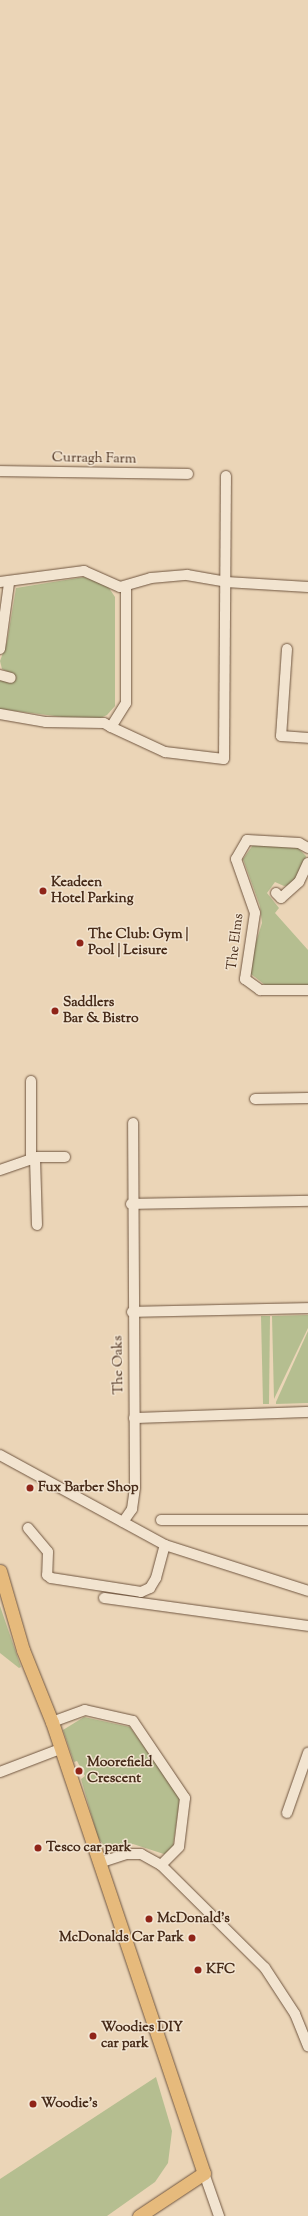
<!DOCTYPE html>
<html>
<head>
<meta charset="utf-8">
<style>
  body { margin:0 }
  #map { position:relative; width:308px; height:2216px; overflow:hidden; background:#ebd5b7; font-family:"Sorts Mill Goudy",serif }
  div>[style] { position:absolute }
  .green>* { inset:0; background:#b5be90 }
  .roads { filter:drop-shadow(0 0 1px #705640) drop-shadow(0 0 1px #705640) }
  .minor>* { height:10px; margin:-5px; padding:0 5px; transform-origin:5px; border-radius:5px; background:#f2e4d0 }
  .major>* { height:13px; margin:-6.5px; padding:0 6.5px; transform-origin:6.5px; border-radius:6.5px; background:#e6ba7c }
  .dots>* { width:11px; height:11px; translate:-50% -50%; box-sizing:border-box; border:2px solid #f2e4d0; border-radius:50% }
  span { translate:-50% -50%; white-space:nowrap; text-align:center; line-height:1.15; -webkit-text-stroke:3px #f2e4d0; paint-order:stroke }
  .street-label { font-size:14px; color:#472b19 }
  .poi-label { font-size:14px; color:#472b19; font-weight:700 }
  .left { translate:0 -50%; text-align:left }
  .right { translate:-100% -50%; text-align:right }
</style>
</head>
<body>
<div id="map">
  <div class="green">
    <i style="clip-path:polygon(84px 577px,107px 585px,115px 597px,115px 706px,107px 715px,94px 721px,0 709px,0 680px,13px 674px,2px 669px,0 661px,7px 642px,16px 588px)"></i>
    <i style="clip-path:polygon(253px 845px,298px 848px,306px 856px,303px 871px,290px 885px,284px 886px,275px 882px,267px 893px,279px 908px,275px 913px,308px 950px,308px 985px,265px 985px,251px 974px,252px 955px,262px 923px,260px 906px,243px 859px)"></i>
    <i style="clip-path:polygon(308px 1315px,308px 1328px,274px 1399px,272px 1316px)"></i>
    <i style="clip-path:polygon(261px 1316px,270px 1316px,269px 1404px,263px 1404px)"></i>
    <i style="clip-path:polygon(308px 1331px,308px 1403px,276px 1404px,276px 1402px)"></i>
    <i style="clip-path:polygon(0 1606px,21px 1667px,19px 1668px,0 1653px)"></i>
    <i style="clip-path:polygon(84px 1717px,130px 1727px,180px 1798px,173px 1846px,167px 1855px,133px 1844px,107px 1849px,98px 1838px,81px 1779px,85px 1776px,77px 1761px,74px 1762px,63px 1730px)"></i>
    <i style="clip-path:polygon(156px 2077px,172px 2131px,168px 2163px,155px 2182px,107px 2216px,0 2216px,0 2179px)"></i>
  </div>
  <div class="roads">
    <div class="minor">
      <i style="left:0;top:471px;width:188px;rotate:0.9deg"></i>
      <i style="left:0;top:582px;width:85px;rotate:-7.5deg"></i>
      <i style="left:84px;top:571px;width:39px;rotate:24deg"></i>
      <i style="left:120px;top:587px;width:32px;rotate:-16deg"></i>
      <i style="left:151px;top:578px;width:36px;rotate:-5deg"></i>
      <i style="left:187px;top:575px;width:40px;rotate:10deg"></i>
      <i style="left:226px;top:582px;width:82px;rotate:3.5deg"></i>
      <i style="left:126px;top:586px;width:117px;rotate:90deg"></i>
      <i style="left:126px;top:703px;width:28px;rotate:122deg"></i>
      <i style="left:111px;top:727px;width:60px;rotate:24.8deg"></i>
      <i style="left:165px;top:752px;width:59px;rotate:6.8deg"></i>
      <i style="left:224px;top:759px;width:283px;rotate:-89.6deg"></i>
      <i style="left:0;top:649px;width:67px;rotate:-82.2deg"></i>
      <i style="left:287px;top:649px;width:87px;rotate:93.9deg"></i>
      <i style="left:281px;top:736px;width:27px;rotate:4deg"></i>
      <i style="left:0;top:675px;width:11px;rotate:15deg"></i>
      <i style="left:0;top:714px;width:47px;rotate:9.9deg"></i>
      <i style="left:46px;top:722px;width:58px;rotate:1deg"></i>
      <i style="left:104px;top:723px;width:8px;rotate:30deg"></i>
      <i style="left:308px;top:848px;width:10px;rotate:-151deg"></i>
      <i style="left:299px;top:843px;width:52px;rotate:-176.7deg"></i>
      <i style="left:247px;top:840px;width:22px;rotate:120deg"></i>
      <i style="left:236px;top:859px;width:57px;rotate:70.6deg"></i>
      <i style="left:255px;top:913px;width:67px;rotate:98.6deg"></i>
      <i style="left:245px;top:979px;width:19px;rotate:36deg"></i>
      <i style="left:260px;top:990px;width:48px"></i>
      <i style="left:276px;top:893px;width:7px;rotate:45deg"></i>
      <i style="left:281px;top:898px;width:24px;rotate:-42deg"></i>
      <i style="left:299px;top:882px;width:21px;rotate:-65deg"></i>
      <i style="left:31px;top:1081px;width:79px;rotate:90deg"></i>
      <i style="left:255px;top:1099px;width:53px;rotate:-1.1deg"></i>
      <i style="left:35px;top:1158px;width:67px;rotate:88.3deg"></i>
      <i style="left:0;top:1170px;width:39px;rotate:-19deg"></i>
      <i style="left:37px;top:1157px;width:28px"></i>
      <i style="left:131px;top:1204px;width:177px;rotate:-1deg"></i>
      <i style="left:132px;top:1312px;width:176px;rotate:-1.3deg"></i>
      <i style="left:134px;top:1418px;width:174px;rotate:-2deg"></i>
      <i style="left:0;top:1455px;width:188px;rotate:28.6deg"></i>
      <i style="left:165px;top:1545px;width:150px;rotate:17.8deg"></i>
      <i style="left:161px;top:1520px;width:147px"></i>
      <i style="left:123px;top:1522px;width:16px;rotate:-55deg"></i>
      <i style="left:132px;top:1509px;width:22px;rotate:-82deg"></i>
      <i style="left:135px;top:1487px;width:364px;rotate:-90.3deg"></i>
      <i style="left:28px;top:1528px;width:31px;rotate:50deg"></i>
      <i style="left:48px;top:1552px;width:23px;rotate:92deg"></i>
      <i style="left:47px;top:1575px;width:5px;rotate:37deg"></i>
      <i style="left:51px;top:1578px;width:91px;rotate:8.8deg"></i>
      <i style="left:141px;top:1592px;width:10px;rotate:-24deg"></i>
      <i style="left:150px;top:1588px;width:12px;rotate:-59deg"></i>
      <i style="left:156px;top:1578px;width:34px;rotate:-75deg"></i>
      <i style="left:104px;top:1598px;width:206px;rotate:7.8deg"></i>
      <i style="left:52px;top:1722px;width:35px;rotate:-20deg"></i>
      <i style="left:85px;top:1710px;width:49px;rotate:12.9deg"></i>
      <i style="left:133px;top:1721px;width:93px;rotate:56deg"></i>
      <i style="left:185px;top:1798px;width:49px;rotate:97deg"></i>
      <i style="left:179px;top:1847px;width:25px;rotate:135deg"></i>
      <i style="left:0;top:1772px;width:64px;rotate:-21deg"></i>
      <i style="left:287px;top:1813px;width:64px;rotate:-70.7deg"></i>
      <i style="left:99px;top:1863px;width:28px;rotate:-18deg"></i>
      <i style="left:126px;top:1854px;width:15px"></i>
      <i style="left:141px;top:1854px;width:23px;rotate:29deg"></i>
      <i style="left:161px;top:1865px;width:146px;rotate:44.7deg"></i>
      <i style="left:265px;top:1968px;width:55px;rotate:56.9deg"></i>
      <i style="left:295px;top:2014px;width:35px;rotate:68deg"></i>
      <i style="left:204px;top:2173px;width:46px;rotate:70.8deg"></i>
    </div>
    <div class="major">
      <i style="left:0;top:1571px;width:82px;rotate:73.8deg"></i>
      <i style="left:23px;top:1650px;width:78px;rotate:68.1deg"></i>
      <i style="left:52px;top:1722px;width:476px;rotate:71.4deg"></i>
      <i style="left:204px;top:2173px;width:78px;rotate:146.5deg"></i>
    </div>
  </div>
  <div class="dots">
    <i style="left:43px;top:891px;background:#8f2418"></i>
    <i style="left:80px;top:943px;background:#8f2418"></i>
    <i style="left:55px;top:1011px;background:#8f2418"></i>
    <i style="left:30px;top:1488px;background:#8f2418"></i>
    <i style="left:79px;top:1771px;background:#8f2418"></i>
    <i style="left:38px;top:1848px;background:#8f2418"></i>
    <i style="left:149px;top:1919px;background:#8f2418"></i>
    <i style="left:192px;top:1938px;background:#8f2418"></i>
    <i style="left:198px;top:1970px;background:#8f2418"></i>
    <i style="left:93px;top:2036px;background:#8f2418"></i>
    <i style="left:33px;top:2104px;background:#8f2418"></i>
  </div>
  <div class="street-label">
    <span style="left:94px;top:459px;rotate:1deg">Curragh Farm</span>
    <span style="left:236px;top:942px;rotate:-83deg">The Elms</span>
    <span style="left:119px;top:1365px;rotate:-91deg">The Oaks</span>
  </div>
  <div class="poi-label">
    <span class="left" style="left:51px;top:891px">Keadeen<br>Hotel Parking</span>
    <span class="left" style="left:88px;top:943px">The Club: Gym |<br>Pool | Leisure</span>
    <span class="left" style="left:63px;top:1011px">Saddlers<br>Bar &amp; Bistro</span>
    <span class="left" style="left:38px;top:1488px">Fux Barber Shop</span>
    <span class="left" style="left:87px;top:1771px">Moorefield<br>Crescent</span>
    <span class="left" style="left:46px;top:1848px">Tesco car park</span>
    <span class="left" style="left:157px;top:1919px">McDonald's</span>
    <span class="right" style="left:184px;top:1938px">McDonalds Car Park</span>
    <span class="left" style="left:206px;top:1970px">KFC</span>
    <span class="left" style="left:101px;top:2036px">Woodies DIY<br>car park</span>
    <span class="left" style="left:41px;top:2104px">Woodie's</span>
  </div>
</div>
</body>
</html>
